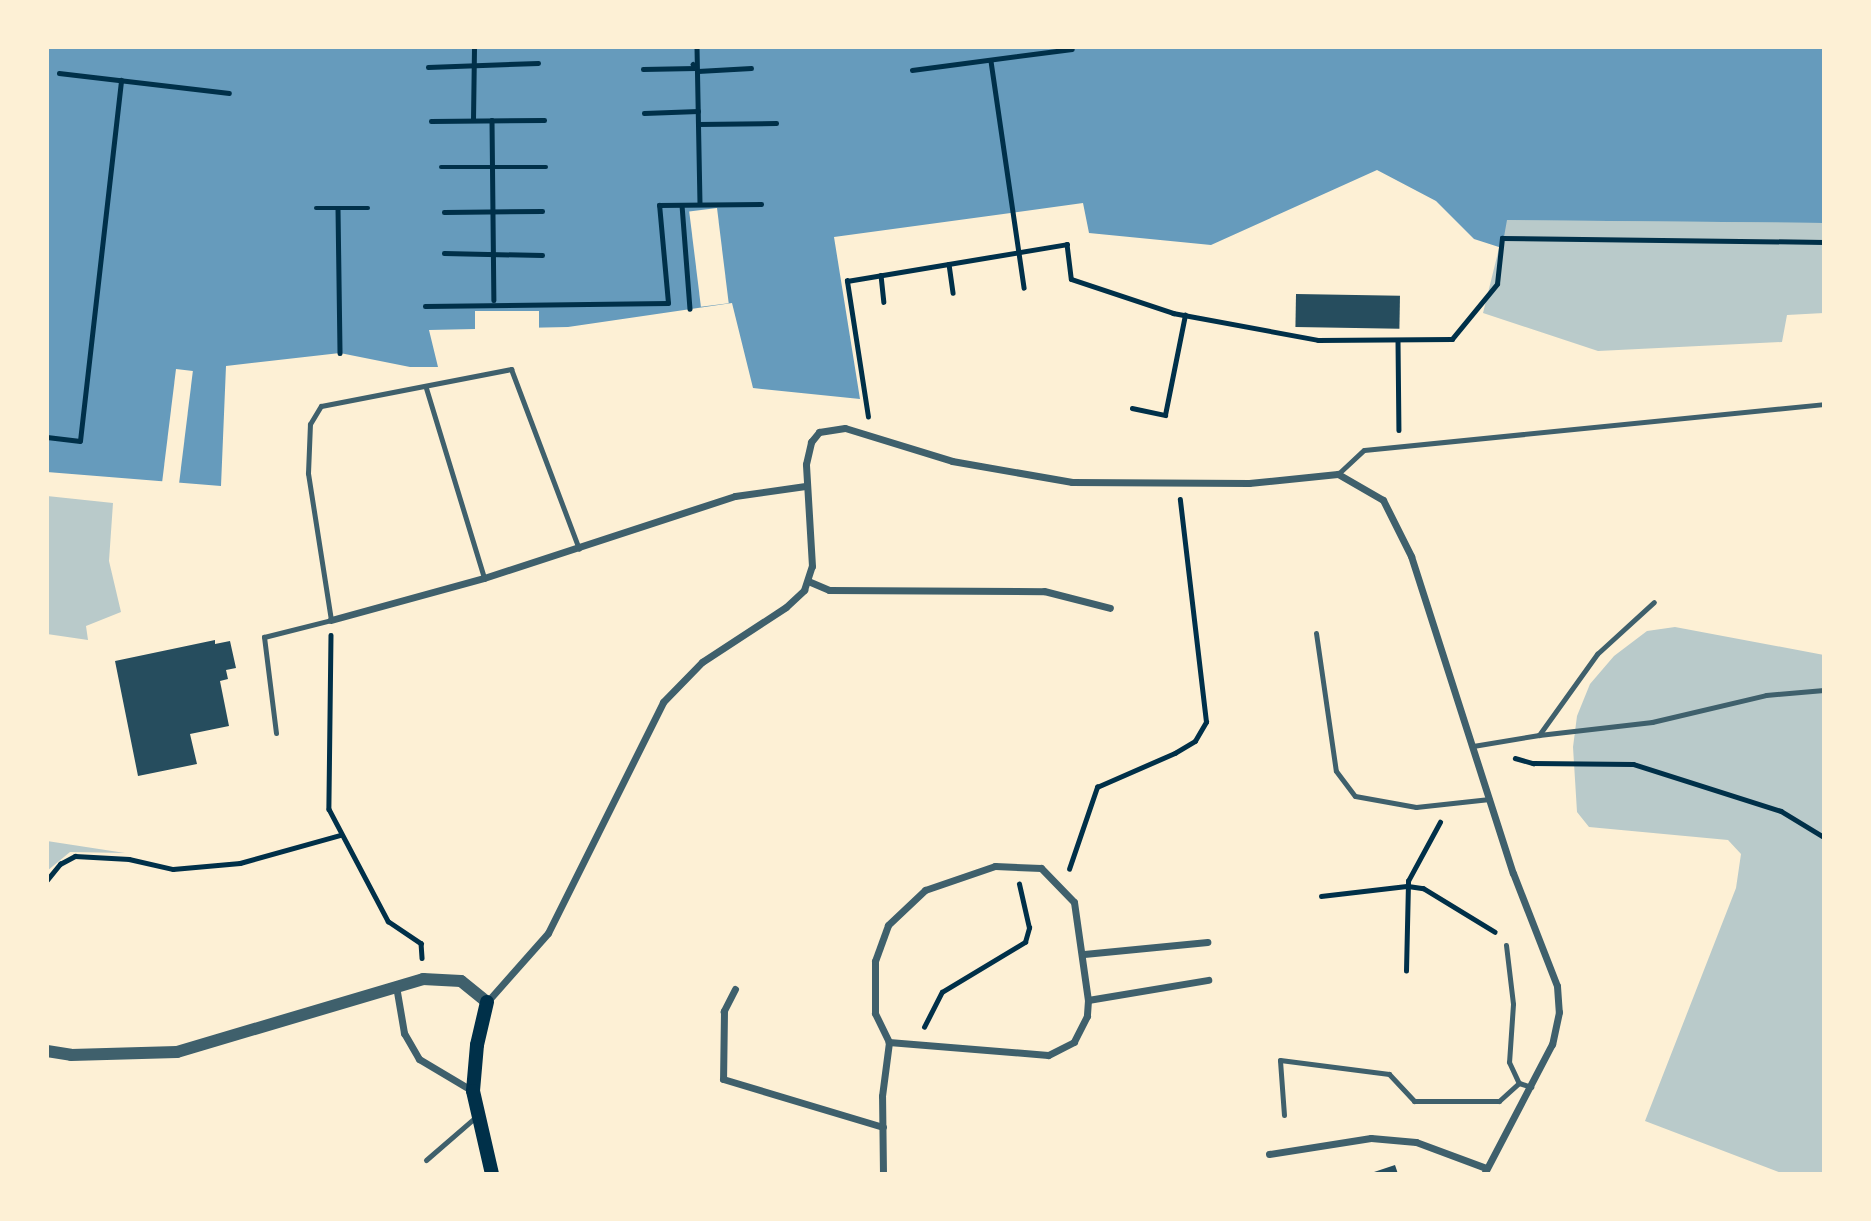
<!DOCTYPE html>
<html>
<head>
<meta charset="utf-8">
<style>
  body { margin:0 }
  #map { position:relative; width:1871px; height:1221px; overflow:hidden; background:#fdf0d5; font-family:Bitter,serif }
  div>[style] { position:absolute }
  .green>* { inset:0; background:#b9caca }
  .water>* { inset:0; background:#669bbc }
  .pier>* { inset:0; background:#fdf0d5; transform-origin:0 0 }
  .building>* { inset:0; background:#264d5e; transform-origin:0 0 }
  .path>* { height:4.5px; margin:-2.25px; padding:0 2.25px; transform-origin:2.25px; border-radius:2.25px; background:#003049 }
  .service>* { height:5px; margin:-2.5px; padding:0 2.5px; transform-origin:2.5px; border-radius:2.5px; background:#3f606c }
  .minor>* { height:7px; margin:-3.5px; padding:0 3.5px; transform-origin:3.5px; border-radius:3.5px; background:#3f606c }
  .tertiary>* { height:12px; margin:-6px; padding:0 6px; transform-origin:6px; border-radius:6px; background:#3f606c }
  .secondary>* { height:14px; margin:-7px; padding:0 7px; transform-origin:7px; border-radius:7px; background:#003049 }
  span { translate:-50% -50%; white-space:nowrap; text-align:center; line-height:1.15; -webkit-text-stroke:7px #fdf0d5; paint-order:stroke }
  .frame { position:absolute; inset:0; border:49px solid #fdf0d5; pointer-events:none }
</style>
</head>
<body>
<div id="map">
  <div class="green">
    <i style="clip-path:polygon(1506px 220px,1824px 223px,1824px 313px,1787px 315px,1782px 342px,1598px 351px,1483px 313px)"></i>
    <i style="clip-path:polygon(47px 496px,113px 503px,109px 561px,121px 612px,86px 626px,88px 640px,47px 634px)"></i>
    <i style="clip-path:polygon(1675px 627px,1824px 655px,1824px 1174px,1784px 1174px,1645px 1121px,1736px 888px,1741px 854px,1728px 840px,1589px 827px,1577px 812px,1573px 747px,1577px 716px,1590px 684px,1614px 656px,1647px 631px)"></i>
    <i style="clip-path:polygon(47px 841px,125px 853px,70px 852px,47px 871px)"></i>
  </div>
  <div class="water">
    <i style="clip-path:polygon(47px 47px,1824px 47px,1824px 223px,1507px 220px,1502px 248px,1474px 239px,1436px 201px,1377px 170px,1211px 245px,1089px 233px,1083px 203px,834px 237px,860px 399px,753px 388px,732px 303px,568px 327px,429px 330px,438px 367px,410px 367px,340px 353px,226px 366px,221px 486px,47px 472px)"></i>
  </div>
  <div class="pier">
    <i style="left:717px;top:208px;width:96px;height:28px;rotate:83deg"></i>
    <i style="left:475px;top:311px;width:64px;height:21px"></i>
    <i style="left:176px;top:369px;width:17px;height:117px;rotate:7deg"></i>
  </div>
  <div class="building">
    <i style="left:1296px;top:294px;width:104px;height:33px;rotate:1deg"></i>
    <i style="clip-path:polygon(215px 640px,215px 644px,230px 641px,236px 668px,226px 670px,228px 679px,220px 681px,229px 726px,190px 734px,197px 764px,138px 776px,115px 661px)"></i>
    <i style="clip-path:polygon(1395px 1165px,1398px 1174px,1371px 1174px,1371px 1173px)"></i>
  </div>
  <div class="path">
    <i style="left:697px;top:47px;width:157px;rotate:88.9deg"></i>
    <i style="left:991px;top:61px;width:229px;rotate:81.7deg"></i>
    <i style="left:428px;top:67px;width:110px;rotate:-2.1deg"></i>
    <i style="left:643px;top:69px;width:52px;rotate:-1.1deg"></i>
    <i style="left:695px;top:68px;width:4px;rotate:-124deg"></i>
    <i style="left:912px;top:70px;width:161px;rotate:-7.5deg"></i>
    <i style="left:698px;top:71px;width:53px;rotate:-3.2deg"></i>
    <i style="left:59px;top:73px;width:171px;rotate:6.7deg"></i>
    <i style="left:644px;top:113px;width:54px;rotate:-2.1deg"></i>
    <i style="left:473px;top:120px;width:73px;rotate:-89.2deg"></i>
    <i style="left:492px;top:120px;width:180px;rotate:89.4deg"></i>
    <i style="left:431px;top:121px;width:113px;rotate:-0.5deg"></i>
    <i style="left:698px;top:124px;width:78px;rotate:-0.7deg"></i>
    <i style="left:441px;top:167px;width:105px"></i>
    <i style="left:682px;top:205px;width:104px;rotate:85.6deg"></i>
    <i style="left:316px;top:208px;width:52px"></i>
    <i style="left:338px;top:208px;width:145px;rotate:89.2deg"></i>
    <i style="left:444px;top:212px;width:98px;rotate:-0.6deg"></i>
    <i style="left:444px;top:253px;width:98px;rotate:1.2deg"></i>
    <i style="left:949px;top:264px;width:29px;rotate:82deg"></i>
    <i style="left:881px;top:275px;width:27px;rotate:84deg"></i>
    <i style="left:425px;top:306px;width:243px;rotate:-0.7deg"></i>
    <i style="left:668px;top:303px;width:98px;rotate:-95.2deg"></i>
    <i style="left:659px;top:205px;width:102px;rotate:-0.6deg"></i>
    <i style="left:1398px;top:340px;width:90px;rotate:89.4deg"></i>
    <i style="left:1132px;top:408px;width:34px;rotate:12deg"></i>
    <i style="left:1165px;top:415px;width:102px;rotate:-78.7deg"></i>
    <i style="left:868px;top:417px;width:138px;rotate:-98.8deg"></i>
    <i style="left:847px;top:281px;width:223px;rotate:-9.5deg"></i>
    <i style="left:1067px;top:244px;width:35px;rotate:83deg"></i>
    <i style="left:1071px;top:279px;width:108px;rotate:18.4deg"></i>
    <i style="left:1173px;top:313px;width:147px;rotate:10.5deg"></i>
    <i style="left:1318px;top:340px;width:134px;rotate:-0.4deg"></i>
    <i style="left:1452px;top:339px;width:71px;rotate:-50.7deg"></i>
    <i style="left:1497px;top:284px;width:46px;rotate:-83.8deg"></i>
    <i style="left:1502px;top:238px;width:322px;rotate:0.7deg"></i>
    <i style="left:47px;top:437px;width:33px;rotate:7deg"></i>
    <i style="left:80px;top:441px;width:363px;rotate:-83.5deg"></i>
    <i style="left:331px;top:635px;width:174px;rotate:90.7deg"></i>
    <i style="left:329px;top:809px;width:127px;rotate:62.2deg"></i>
    <i style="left:388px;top:921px;width:40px;rotate:34deg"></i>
    <i style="left:421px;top:943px;width:15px;rotate:86deg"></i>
    <i style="left:1515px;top:758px;width:19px;rotate:16deg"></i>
    <i style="left:1533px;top:763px;width:100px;rotate:0.6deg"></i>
    <i style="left:1633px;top:764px;width:155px;rotate:17.6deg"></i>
    <i style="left:1781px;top:811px;width:50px;rotate:31.2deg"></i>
    <i style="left:1069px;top:869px;width:87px;rotate:-71.1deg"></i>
    <i style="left:1097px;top:787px;width:85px;rotate:-23.6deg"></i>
    <i style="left:1175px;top:753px;width:23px;rotate:-31deg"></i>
    <i style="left:1195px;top:741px;width:22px;rotate:-60deg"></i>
    <i style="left:1206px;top:722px;width:224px;rotate:-96.7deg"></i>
    <i style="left:47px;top:880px;width:21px;rotate:-51deg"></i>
    <i style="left:60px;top:864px;width:17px;rotate:-28deg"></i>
    <i style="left:75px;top:856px;width:54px;rotate:3.2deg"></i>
    <i style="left:129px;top:859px;width:45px;rotate:12.8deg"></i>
    <i style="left:173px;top:869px;width:67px;rotate:-5.1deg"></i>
    <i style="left:240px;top:863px;width:104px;rotate:-15.6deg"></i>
    <i style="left:1321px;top:896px;width:88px;rotate:-6.6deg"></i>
    <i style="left:1408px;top:886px;width:15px;rotate:8deg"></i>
    <i style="left:1423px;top:888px;width:84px;rotate:31.4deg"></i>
    <i style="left:1406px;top:971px;width:90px;rotate:-88.7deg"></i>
    <i style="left:1408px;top:881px;width:67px;rotate:-61.5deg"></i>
    <i style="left:924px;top:1027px;width:39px;rotate:-63deg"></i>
    <i style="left:942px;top:992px;width:97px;rotate:-31.1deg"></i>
    <i style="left:1025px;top:942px;width:15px;rotate:-74deg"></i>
    <i style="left:1029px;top:928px;width:45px;rotate:-102.8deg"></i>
  </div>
  <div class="service">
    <i style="left:426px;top:388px;width:199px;rotate:73deg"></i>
    <i style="left:1338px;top:474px;width:35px;rotate:-43deg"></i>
    <i style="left:1364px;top:450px;width:462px;rotate:-5.7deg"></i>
    <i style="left:1316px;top:633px;width:139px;rotate:81.8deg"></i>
    <i style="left:1336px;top:771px;width:31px;rotate:53deg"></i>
    <i style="left:1355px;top:796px;width:62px;rotate:10.2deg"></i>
    <i style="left:1416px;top:807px;width:74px;rotate:-6.2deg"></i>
    <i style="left:276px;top:733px;width:97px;rotate:-97.1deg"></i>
    <i style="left:264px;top:637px;width:69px;rotate:-14.2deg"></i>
    <i style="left:331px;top:620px;width:149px;rotate:-98.9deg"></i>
    <i style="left:308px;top:473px;width:49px;rotate:-87.7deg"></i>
    <i style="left:310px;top:424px;width:21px;rotate:-59deg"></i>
    <i style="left:321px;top:406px;width:194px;rotate:-11deg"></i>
    <i style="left:511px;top:369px;width:192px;rotate:69.3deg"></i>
    <i style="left:1539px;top:735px;width:114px;rotate:-6.6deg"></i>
    <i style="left:1652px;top:722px;width:117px;rotate:-13.3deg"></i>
    <i style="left:1766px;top:695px;width:58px;rotate:-4.9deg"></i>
    <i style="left:1473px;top:746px;width:67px;rotate:-9.5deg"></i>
    <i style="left:1539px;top:735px;width:100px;rotate:-54.4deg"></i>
    <i style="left:1597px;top:654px;width:77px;rotate:-42.4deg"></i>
    <i style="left:1506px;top:945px;width:59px;rotate:83.2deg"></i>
    <i style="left:1513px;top:1004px;width:58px;rotate:93.9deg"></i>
    <i style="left:1509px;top:1062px;width:23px;rotate:65deg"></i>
    <i style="left:1519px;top:1083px;width:13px;rotate:18deg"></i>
    <i style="left:1284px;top:1115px;width:55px;rotate:-94.2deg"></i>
    <i style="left:1280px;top:1060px;width:110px;rotate:7.3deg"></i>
    <i style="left:1389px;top:1074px;width:37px;rotate:47deg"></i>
    <i style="left:1414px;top:1101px;width:85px"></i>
    <i style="left:1499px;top:1101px;width:27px;rotate:-42deg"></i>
    <i style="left:426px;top:1160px;width:67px;rotate:-40.8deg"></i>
  </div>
  <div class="minor">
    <i style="left:808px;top:581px;width:23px;rotate:23deg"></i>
    <i style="left:829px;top:590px;width:215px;rotate:0.3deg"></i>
    <i style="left:1044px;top:591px;width:68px;rotate:14.4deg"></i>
    <i style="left:331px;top:620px;width:159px;rotate:-15.4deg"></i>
    <i style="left:484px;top:578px;width:264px;rotate:-18.1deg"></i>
    <i style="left:735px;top:496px;width:71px;rotate:-8.1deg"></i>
    <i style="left:1084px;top:954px;width:124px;rotate:-5.6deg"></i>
    <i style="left:396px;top:986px;width:48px;rotate:80.3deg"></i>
    <i style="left:404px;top:1033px;width:30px;rotate:60deg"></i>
    <i style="left:419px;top:1059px;width:63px;rotate:30.7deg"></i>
    <i style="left:735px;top:989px;width:25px;rotate:117deg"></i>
    <i style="left:724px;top:1011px;width:68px;rotate:90.8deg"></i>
    <i style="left:723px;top:1079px;width:167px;rotate:16.7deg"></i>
    <i style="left:1088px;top:1000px;width:122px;rotate:-9.5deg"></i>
    <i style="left:487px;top:1002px;width:92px;rotate:-48.5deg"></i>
    <i style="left:548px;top:933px;width:258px;rotate:-63.5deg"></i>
    <i style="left:663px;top:702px;width:56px;rotate:-45.7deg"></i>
    <i style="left:702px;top:662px;width:100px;rotate:-33.2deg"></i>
    <i style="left:786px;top:607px;width:25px;rotate:-43deg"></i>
    <i style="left:804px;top:590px;width:25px;rotate:-72deg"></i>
    <i style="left:812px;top:566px;width:102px;rotate:-93.4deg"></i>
    <i style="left:806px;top:464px;width:23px;rotate:-77deg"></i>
    <i style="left:811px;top:442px;width:13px;rotate:-51deg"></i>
    <i style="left:819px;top:432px;width:26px;rotate:-9deg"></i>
    <i style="left:845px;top:428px;width:112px;rotate:17.1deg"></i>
    <i style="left:952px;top:461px;width:122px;rotate:9.9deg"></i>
    <i style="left:1072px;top:482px;width:177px;rotate:0.3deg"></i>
    <i style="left:1249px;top:483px;width:89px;rotate:-5.8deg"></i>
    <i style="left:1338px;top:474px;width:52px;rotate:30deg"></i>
    <i style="left:1383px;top:500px;width:63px;rotate:63.4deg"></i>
    <i style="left:1411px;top:556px;width:333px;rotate:72.2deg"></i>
    <i style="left:1513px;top:873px;width:121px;rotate:68.7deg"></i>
    <i style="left:1557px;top:986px;width:26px;rotate:86deg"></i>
    <i style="left:1559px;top:1012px;width:33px;rotate:102deg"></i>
    <i style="left:1552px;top:1044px;width:147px;rotate:117.6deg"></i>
    <i style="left:1269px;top:1154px;width:103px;rotate:-8.9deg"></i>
    <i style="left:1371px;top:1138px;width:45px;rotate:5.1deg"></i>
    <i style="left:1416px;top:1142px;width:75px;rotate:20.4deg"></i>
    <i style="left:883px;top:1174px;width:78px;rotate:-90.7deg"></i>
    <i style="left:882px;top:1096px;width:54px;rotate:-82.6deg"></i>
    <i style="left:889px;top:1042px;width:32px;rotate:-116deg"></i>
    <i style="left:875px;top:1013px;width:52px;rotate:-90deg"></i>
    <i style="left:875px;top:961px;width:38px;rotate:-70deg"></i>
    <i style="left:888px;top:925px;width:51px;rotate:-43.4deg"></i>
    <i style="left:925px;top:890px;width:74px;rotate:-18.9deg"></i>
    <i style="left:995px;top:866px;width:46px;rotate:2.5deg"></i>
    <i style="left:1041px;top:868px;width:47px;rotate:45.9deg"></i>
    <i style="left:1074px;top:902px;width:99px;rotate:81.9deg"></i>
    <i style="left:1088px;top:1000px;width:16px;rotate:94deg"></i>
    <i style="left:1087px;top:1016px;width:29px;rotate:117deg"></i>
    <i style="left:1074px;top:1042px;width:29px;rotate:153deg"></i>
    <i style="left:1048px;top:1055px;width:160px;rotate:-175.3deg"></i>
  </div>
  <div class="tertiary">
    <i style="left:47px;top:1051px;width:24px;rotate:9deg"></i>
    <i style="left:71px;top:1055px;width:106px;rotate:-1.6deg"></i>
    <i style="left:177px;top:1052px;width:257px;rotate:-16.5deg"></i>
    <i style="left:423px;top:979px;width:38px;rotate:3deg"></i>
    <i style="left:461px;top:981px;width:33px;rotate:39deg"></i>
  </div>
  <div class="secondary">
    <i style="left:487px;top:1002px;width:44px;rotate:103.1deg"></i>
    <i style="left:477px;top:1045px;width:46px;rotate:95deg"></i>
    <i style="left:473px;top:1091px;width:85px;rotate:77.1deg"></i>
  </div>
  <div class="frame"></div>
</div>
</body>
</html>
